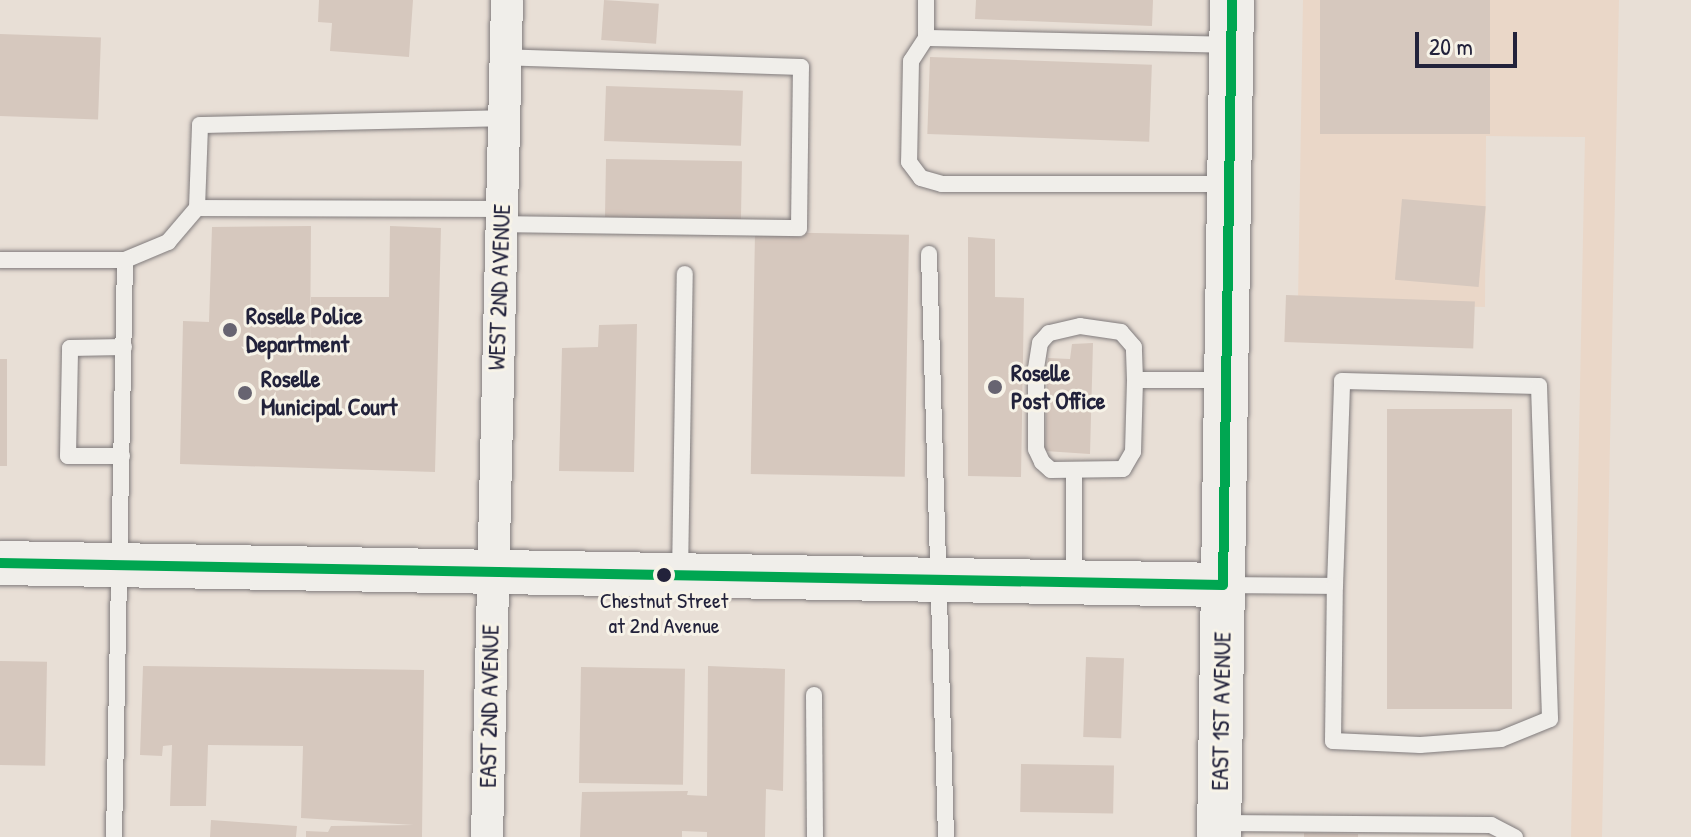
<!DOCTYPE html>
<html>
<head>
<meta charset="utf-8">
<style>
  body { margin:0 }
  #map { position:relative; width:1691px; height:837px; overflow:hidden; background:#e8dfd6; font-family:"Patrick Hand",sans-serif }
  div>[style] { position:absolute }
  .built>* { inset:0; background:#ead7c8 }
  .building>* { inset:0; background:#d6c8be; transform-origin:0 0 }
  .roads { filter:drop-shadow(0 0 2px #807b7c) drop-shadow(0 0 2px #807b7c) }
  .lane>* { height:16px; margin:-8px; padding:0 8px; transform-origin:8px; border-radius:8px; background:#f0eeea }
  .street>* { height:32px; margin:-16px; padding:0 16px; transform-origin:16px; border-radius:16px; background:#f0eeea }
  .secondary>* { height:44px; margin:-22px; padding:0 22px; transform-origin:22px; border-radius:22px; background:#f0eeea }
  .bus-1>* { height:10px; margin:-5px; padding:0 5px; transform-origin:5px; border-radius:5px; background:#00a651 }
  .dots>* { width:22px; height:22px; translate:-50% -50%; box-sizing:border-box; border:4px solid #f7f3e8; border-radius:50% }
  span { translate:-50% -50%; white-space:nowrap; text-align:center; line-height:1.15; -webkit-text-stroke:6px #f7f3e8; paint-order:stroke }
  .bus-label { font-size:22px; color:#22223b }
  .street-label { font-size:24px; color:#22223b }
  .poi-label { font-size:24px; color:#22223b; font-weight:700 }
  .left { translate:0 -50%; text-align:left }
  .scale { position:absolute; left:1415px; top:32px; width:102px; height:36px; box-sizing:border-box; border:4px solid #22223b; border-top:0; padding-left:10px; font-size:24px; line-height:28px; white-space:nowrap; color:#22223b; -webkit-text-stroke:6px #f7f3e8; paint-order:stroke }
</style>
</head>
<body>
<div id="map">
  <div class="built">
    <i style="clip-path:polygon(1303px 0,1619px 0,1602px 837px,1571px 837px,1585px 137px,1486px 136px,1485px 307px,1298px 302px)"></i>
  </div>
  <div class="building">
    <i style="clip-path:polygon(319px 0,413px 0,409px 57px,330px 51px,332px 23px,318px 22px)"></i>
    <i style="left:604px;top:0;width:55px;height:40px;rotate:4deg"></i>
    <i style="clip-path:polygon(976px 0,1153px 0,1152px 26px,975px 19px)"></i>
    <i style="left:1320px;top:0;width:170px;height:134px"></i>
    <i style="left:0;top:34px;width:101px;height:82px;rotate:2deg"></i>
    <i style="left:930px;top:57px;width:222px;height:77px;rotate:2deg"></i>
    <i style="left:606px;top:86px;width:137px;height:55px;rotate:2deg"></i>
    <i style="left:606px;top:159px;width:136px;height:58px;rotate:1deg"></i>
    <i style="left:1402px;top:199px;width:84px;height:81px;rotate:5deg"></i>
    <i style="clip-path:polygon(311px 226px,310px 355px,311px 297px,389px 297px,390px 226px,441px 228px,435px 472px,180px 464px,183px 321px,209px 322px,212px 227px)"></i>
    <i style="left:755px;top:232px;width:154px;height:242px;rotate:1deg"></i>
    <i style="clip-path:polygon(968px 237px,995px 239px,995px 297px,1024px 298px,1021px 477px,968px 476px)"></i>
    <i style="left:1286px;top:295px;width:189px;height:47px;rotate:2deg"></i>
    <i style="clip-path:polygon(637px 324px,634px 472px,559px 471px,562px 348px,598px 347px,599px 325px)"></i>
    <i style="clip-path:polygon(1093px 343px,1090px 454px,1045px 451px,1048px 358px,1070px 359px,1072px 344px)"></i>
    <i style="left:0;top:359px;width:7px;height:107px"></i>
    <i style="left:1387px;top:409px;width:125px;height:300px"></i>
    <i style="left:1086px;top:657px;width:38px;height:80px;rotate:2deg"></i>
    <i style="left:0;top:661px;width:47px;height:104px;rotate:1deg"></i>
    <i style="clip-path:polygon(143px 666px,424px 670px,422px 837px,306px 837px,306px 831px,328px 832px,331px 826px,414px 825px,301px 818px,303px 746px,208px 745px,206px 806px,170px 806px,172px 745px,163px 746px,162px 756px,140px 755px)"></i>
    <i style="clip-path:polygon(708px 666px,785px 669px,783px 791px,766px 789px,765px 837px,707px 837px,707px 832px,682px 831px,682px 837px,580px 837px,582px 792px,688px 791px,687px 795px,707px 796px)"></i>
    <i style="left:581px;top:667px;width:104px;height:116px;rotate:1deg"></i>
    <i style="left:1021px;top:764px;width:93px;height:48px;rotate:1deg"></i>
    <i style="clip-path:polygon(211px 820px,297px 826px,296px 837px,210px 837px)"></i>
    <i style="clip-path:polygon(1304px 833px,1358px 834px,1358px 837px,1304px 837px)"></i>
  </div>
  <div class="roads">
    <div class="lane">
      <i style="left:926px;top:0;width:38px;rotate:90deg"></i>
      <i style="left:926px;top:38px;width:27px;rotate:123deg"></i>
      <i style="left:911px;top:61px;width:101px;rotate:91.1deg"></i>
      <i style="left:909px;top:162px;width:20px;rotate:53deg"></i>
      <i style="left:921px;top:178px;width:22px;rotate:16deg"></i>
      <i style="left:942px;top:184px;width:285px"></i>
      <i style="left:926px;top:38px;width:302px;rotate:1.3deg"></i>
      <i style="left:501px;top:209px;width:304px;rotate:-179.8deg"></i>
      <i style="left:197px;top:208px;width:83px;rotate:-87.9deg"></i>
      <i style="left:200px;top:125px;width:303px;rotate:-1.3deg"></i>
      <i style="left:501px;top:224px;width:298px;rotate:0.8deg"></i>
      <i style="left:799px;top:228px;width:161px;rotate:-89.3deg"></i>
      <i style="left:801px;top:67px;width:295px;rotate:-178.1deg"></i>
      <i style="left:929px;top:254px;width:583px;rotate:88.33deg"></i>
      <i style="left:0;top:260px;width:125px"></i>
      <i style="left:125px;top:260px;width:577px;rotate:91.09deg"></i>
      <i style="left:125px;top:260px;width:47px;rotate:-22.7deg"></i>
      <i style="left:168px;top:242px;width:45px;rotate:-49.5deg"></i>
      <i style="left:1135px;top:380px;width:33px;rotate:-92deg"></i>
      <i style="left:1134px;top:347px;width:20px;rotate:-131deg"></i>
      <i style="left:1121px;top:332px;width:41px;rotate:-171.7deg"></i>
      <i style="left:1080px;top:326px;width:32px;rotate:167deg"></i>
      <i style="left:1049px;top:333px;width:13px;rotate:132deg"></i>
      <i style="left:1040px;top:343px;width:26px;rotate:99deg"></i>
      <i style="left:1036px;top:369px;width:80px;rotate:90deg"></i>
      <i style="left:1036px;top:449px;width:14px;rotate:65deg"></i>
      <i style="left:1042px;top:462px;width:12px;rotate:42deg"></i>
      <i style="left:1051px;top:470px;width:72px;rotate:-0.8deg"></i>
      <i style="left:1123px;top:469px;width:20px;rotate:-60deg"></i>
      <i style="left:1133px;top:452px;width:72px;rotate:-88.4deg"></i>
      <i style="left:1135px;top:380px;width:90px"></i>
      <i style="left:122px;top:456px;width:54px;rotate:180deg"></i>
      <i style="left:68px;top:456px;width:108px;rotate:-88.9deg"></i>
      <i style="left:70px;top:348px;width:54px;rotate:-1.1deg"></i>
      <i style="left:1074px;top:470px;width:111px;rotate:90deg"></i>
      <i style="left:680px;top:576px;width:302px;rotate:-89.1deg"></i>
      <i style="left:1225px;top:585px;width:110px;rotate:0.5deg"></i>
      <i style="left:1335px;top:586px;width:205px;rotate:-88deg"></i>
      <i style="left:1342px;top:381px;width:197px;rotate:1.5deg"></i>
      <i style="left:1539px;top:386px;width:333px;rotate:88.1deg"></i>
      <i style="left:1550px;top:719px;width:53px;rotate:157.8deg"></i>
      <i style="left:1501px;top:739px;width:81px;rotate:175.8deg"></i>
      <i style="left:1420px;top:745px;width:87px;rotate:-177.4deg"></i>
      <i style="left:1333px;top:741px;width:155px;rotate:-89.3deg"></i>
      <i style="left:814px;top:695px;width:142px;rotate:89.6deg"></i>
      <i style="left:1221px;top:823px;width:270px;rotate:0.4deg"></i>
      <i style="left:1491px;top:825px;width:27px;rotate:27deg"></i>
    </div>
    <div class="street">
      <i style="left:487px;top:837px;width:837px;rotate:-88.63deg"></i>
    </div>
    <div class="secondary">
      <i style="left:0;top:563px;width:1223px;rotate:1.03deg"></i>
      <i style="left:1219px;top:837px;width:837px;rotate:-89.11deg"></i>
    </div>
  </div>
  <div class="bus-1">
    <i style="left:0;top:563px;width:1223px;rotate:1.03deg"></i>
    <i style="left:1223px;top:585px;width:585px;rotate:-89.12deg"></i>
  </div>
  <div class="dots">
    <i style="left:230px;top:330px;background:#676471"></i>
    <i style="left:995px;top:387px;background:#676471"></i>
    <i style="left:245px;top:393px;background:#676471"></i>
    <i style="left:664px;top:575px;background:#22223b"></i>
  </div>
  <div class="bus-label">
    <span style="left:664px;top:613px">Chestnut Street<br>at 2nd Avenue</span>
  </div>
  <div class="street-label">
    <span style="left:499px;top:287px;rotate:-88deg">WEST 2ND AVENUE</span>
    <span style="left:489px;top:706px;rotate:-89deg">EAST 2ND AVENUE</span>
    <span style="left:1221px;top:711px;rotate:-89deg">EAST 1ST AVENUE</span>
  </div>
  <div class="poi-label">
    <span class="left" style="left:246px;top:330px">Roselle Police<br>Department</span>
    <span class="left" style="left:1011px;top:387px">Roselle<br>Post Office</span>
    <span class="left" style="left:261px;top:393px">Roselle<br>Municipal Court</span>
  </div>
  <div class="scale">20 m</div>
</div>
</body>
</html>
